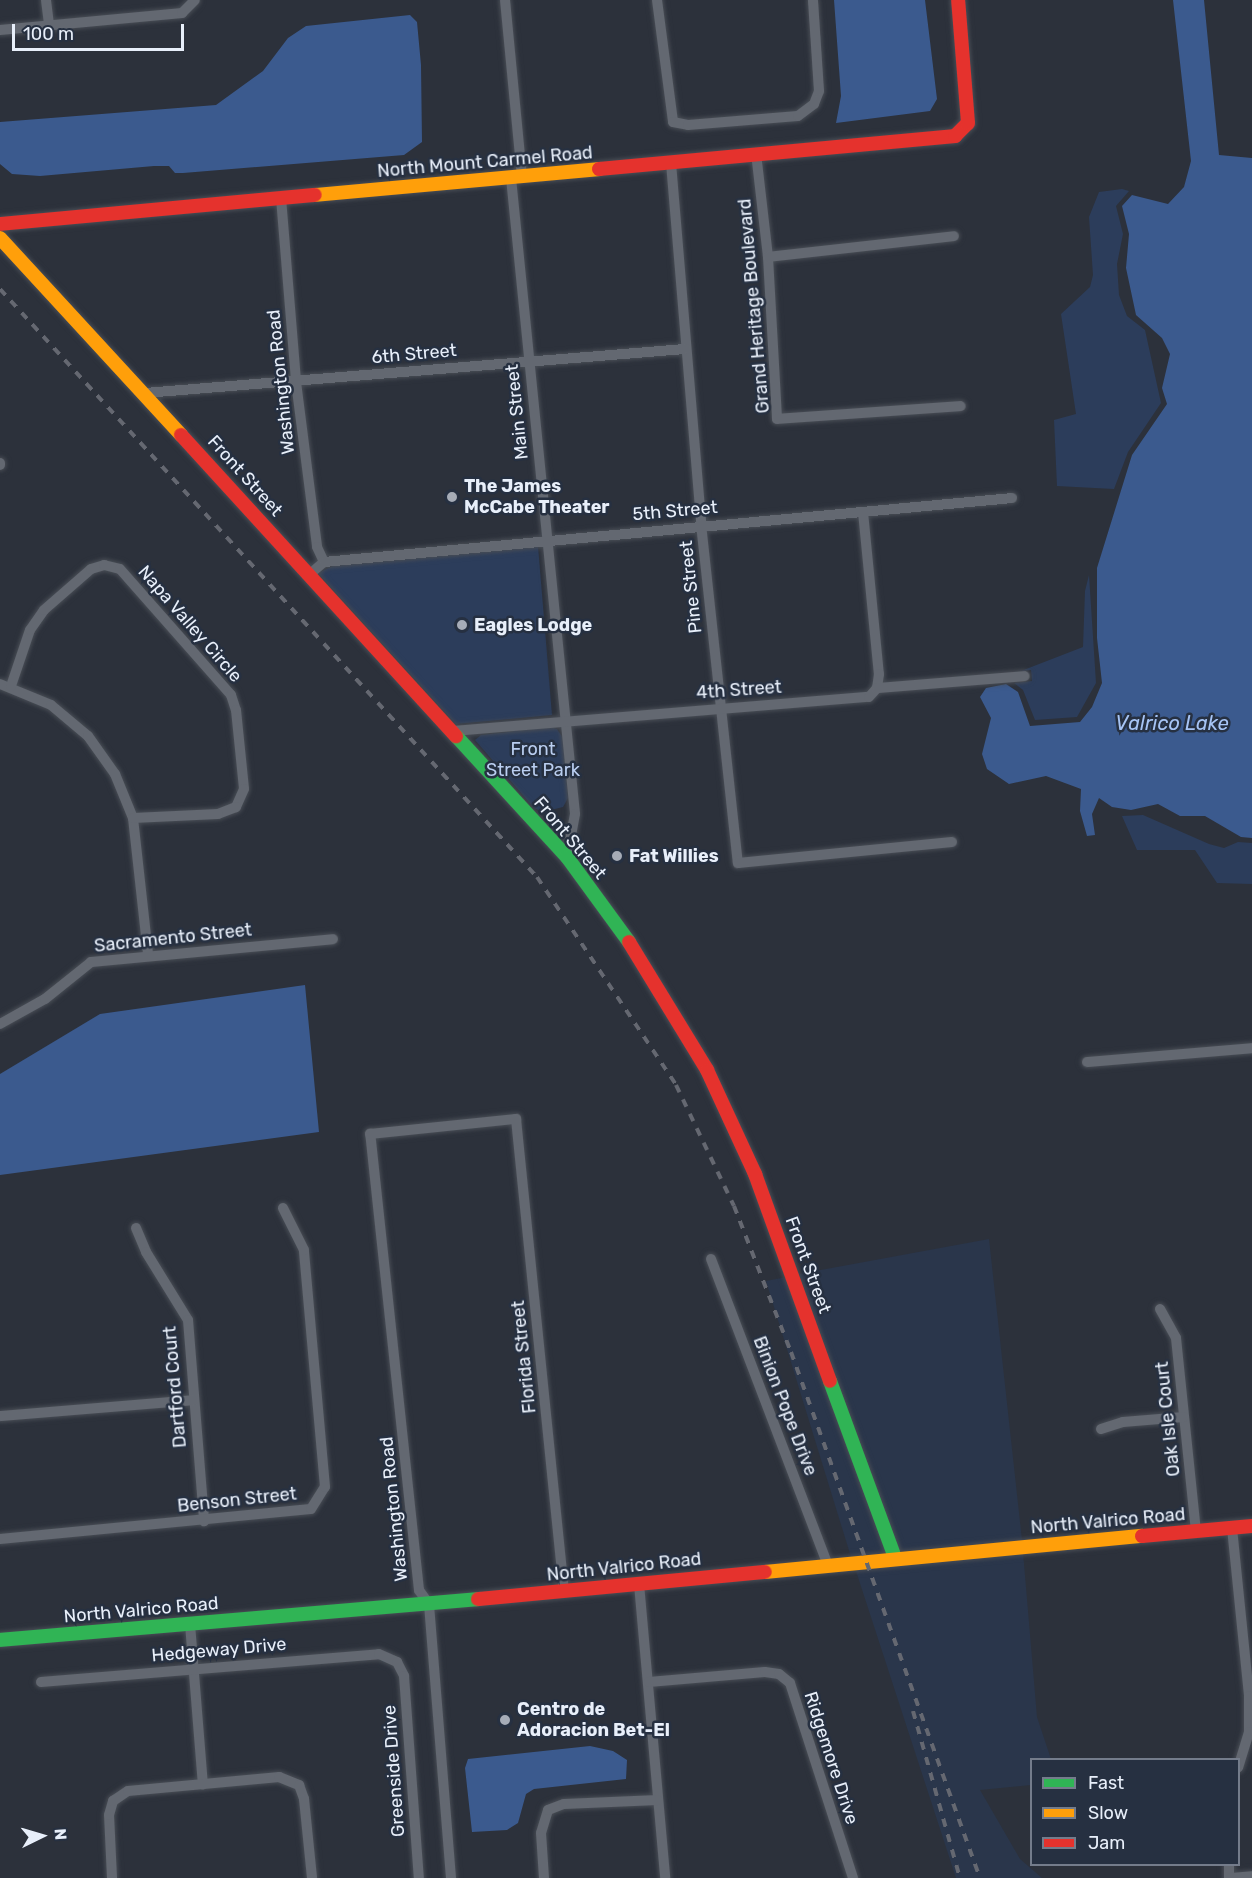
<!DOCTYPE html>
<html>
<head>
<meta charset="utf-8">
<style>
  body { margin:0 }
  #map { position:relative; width:1252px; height:1878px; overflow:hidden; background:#2c313b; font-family:Rubik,sans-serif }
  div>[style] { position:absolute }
  .built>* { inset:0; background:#2a364b }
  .green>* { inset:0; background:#2c3d5b }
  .water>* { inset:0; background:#3b5a8e }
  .roads { filter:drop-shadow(0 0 2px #484d55) drop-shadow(0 0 2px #484d55) }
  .street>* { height:10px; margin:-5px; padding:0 5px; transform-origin:5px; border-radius:5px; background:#636871 }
  .fast>* { height:14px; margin:-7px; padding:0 7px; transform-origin:7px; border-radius:7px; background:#30b455 }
  .slow>* { height:14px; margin:-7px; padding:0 7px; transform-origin:7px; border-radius:7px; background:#ff9f0a }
  .jam>* { height:14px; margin:-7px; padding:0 7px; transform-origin:7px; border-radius:7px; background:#e5322d }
  .rail>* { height:4px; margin-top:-2px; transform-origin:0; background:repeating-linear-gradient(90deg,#656871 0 8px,transparent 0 16px) }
  .dots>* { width:16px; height:16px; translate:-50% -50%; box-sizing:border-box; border:3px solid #263041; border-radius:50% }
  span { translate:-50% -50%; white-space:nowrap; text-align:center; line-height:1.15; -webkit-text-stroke:5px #263041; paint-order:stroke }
  .street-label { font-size:18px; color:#e8effa }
  .poi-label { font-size:18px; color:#e8effa; font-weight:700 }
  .left { translate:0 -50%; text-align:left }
  .park-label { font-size:18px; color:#bacef0 }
  .water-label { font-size:20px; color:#a6c4f5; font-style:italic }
  .legend { position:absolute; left:1030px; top:1758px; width:210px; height:108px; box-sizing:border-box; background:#263041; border:2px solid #747c8b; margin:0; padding:8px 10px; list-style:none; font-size:18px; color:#e8effa }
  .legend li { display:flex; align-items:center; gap:12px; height:30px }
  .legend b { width:30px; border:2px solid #747c8b }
  .north { position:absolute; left:12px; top:1806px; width:60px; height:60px; -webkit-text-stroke:4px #263041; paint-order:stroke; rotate:85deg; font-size:16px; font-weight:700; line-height:24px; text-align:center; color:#e8effa }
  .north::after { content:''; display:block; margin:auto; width:21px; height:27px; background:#e8effa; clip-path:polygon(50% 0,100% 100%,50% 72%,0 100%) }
  .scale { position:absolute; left:12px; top:24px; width:172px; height:27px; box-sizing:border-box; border:3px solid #e8effa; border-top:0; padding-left:8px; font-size:18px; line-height:21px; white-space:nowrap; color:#e8effa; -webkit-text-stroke:4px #263041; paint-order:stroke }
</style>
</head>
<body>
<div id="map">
  <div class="built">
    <i style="clip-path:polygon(989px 1239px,1022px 1540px,900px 1551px,799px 1274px)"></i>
    <i style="clip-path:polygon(786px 1277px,886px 1553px,851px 1557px,766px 1281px)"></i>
    <i style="clip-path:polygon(1023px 1552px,1037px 1717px,1051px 1759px,1032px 1760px,1031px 1785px,980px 1790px,1020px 1859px,1042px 1878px,956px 1878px,855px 1568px)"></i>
  </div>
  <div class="green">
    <i style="clip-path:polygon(1122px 189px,1129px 191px,1116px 206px,1123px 234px,1117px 264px,1119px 295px,1127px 316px,1145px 330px,1161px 403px,1128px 452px,1114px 489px,1057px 486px,1054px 420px,1076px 414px,1061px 314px,1090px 287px,1093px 275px,1089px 217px,1099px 192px)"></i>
    <i style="clip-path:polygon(538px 546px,552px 715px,456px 724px,318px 573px,333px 566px)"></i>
    <i style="clip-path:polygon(1089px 575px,1096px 683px,1077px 717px,1035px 720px,1023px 690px,1014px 683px,1032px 681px,1031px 670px,1021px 671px,1083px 647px,1085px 591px)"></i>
    <i style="clip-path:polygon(550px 727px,557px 729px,563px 738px,568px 798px,563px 807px,543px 812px,534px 808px,475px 740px,481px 735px)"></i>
    <i style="clip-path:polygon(1143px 815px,1209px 844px,1224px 848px,1238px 842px,1252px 843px,1252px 884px,1217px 883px,1195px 850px,1137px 850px,1122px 816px)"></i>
  </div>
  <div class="water">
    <i style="clip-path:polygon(834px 0,925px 0,937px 99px,930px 111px,836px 123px,841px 96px)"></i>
    <i style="clip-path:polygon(1173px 0,1204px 0,1219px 155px,1252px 158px,1252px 838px,1241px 837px,1205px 816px,1180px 816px,1158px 804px,1131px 810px,1112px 807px,1099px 798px,1092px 814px,1095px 835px,1087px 836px,1080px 811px,1081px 789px,1046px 776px,1009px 784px,987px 769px,982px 754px,991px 718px,980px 697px,986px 688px,1006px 684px,1018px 692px,1030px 726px,1080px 722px,1092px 707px,1102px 683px,1097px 638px,1097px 568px,1132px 455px,1167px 404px,1162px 388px,1170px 354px,1162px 338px,1136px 315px,1126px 268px,1129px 234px,1122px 206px,1132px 195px,1168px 204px,1184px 187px,1191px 161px)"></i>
    <i style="clip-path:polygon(410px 15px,417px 22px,421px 65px,422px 142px,404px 155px,183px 173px,175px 173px,169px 166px,154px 166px,40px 176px,12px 174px,0 164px,0 122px,216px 105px,263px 71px,288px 38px,306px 26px)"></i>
    <i style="clip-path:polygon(305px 985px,319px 1132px,0 1175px,0 1074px,100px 1014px)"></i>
    <i style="clip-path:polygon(590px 1746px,613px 1751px,627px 1760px,626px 1779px,534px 1789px,526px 1794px,518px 1823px,507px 1830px,472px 1832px,465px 1768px,468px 1759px)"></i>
  </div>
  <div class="roads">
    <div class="street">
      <i style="left:46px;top:0;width:25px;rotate:83deg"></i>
      <i style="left:505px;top:0;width:178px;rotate:84.5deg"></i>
      <i style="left:657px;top:0;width:123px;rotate:82.5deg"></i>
      <i style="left:673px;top:122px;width:15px;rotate:11deg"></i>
      <i style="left:688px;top:125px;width:110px;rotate:-4.7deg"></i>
      <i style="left:798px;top:116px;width:20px;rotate:-37deg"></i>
      <i style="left:814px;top:104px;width:14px;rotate:-69deg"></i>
      <i style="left:819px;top:91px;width:91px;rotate:-93.8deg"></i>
      <i style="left:0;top:30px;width:183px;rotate:-5.3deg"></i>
      <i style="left:182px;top:13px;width:18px;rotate:-45deg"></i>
      <i style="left:756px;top:153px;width:105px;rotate:83.4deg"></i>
      <i style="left:768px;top:257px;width:162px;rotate:86.8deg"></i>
      <i style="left:777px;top:419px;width:184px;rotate:-4deg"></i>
      <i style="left:671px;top:163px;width:362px;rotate:85.2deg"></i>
      <i style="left:701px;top:524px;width:341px;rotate:83.8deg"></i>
      <i style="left:738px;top:863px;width:215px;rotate:-5.6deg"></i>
      <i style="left:511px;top:178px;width:639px;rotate:84.25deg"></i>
      <i style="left:575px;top:814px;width:44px;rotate:100.5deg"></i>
      <i style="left:281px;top:198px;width:185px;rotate:85.3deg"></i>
      <i style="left:296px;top:382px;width:166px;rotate:82.7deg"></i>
      <i style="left:317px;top:547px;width:17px;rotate:65deg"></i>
      <i style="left:768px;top:257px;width:187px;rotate:-6.4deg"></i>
      <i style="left:145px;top:393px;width:542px;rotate:-4.66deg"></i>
      <i style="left:0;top:463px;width:2px;rotate:90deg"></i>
      <i style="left:863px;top:512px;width:163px;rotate:84.4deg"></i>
      <i style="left:879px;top:674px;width:14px;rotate:98deg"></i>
      <i style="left:310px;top:574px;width:18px;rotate:-41deg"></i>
      <i style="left:324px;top:562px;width:691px;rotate:-5.31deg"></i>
      <i style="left:0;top:684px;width:55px;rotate:22.4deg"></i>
      <i style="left:51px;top:705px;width:48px;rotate:40deg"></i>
      <i style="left:88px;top:736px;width:47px;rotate:54.6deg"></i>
      <i style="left:115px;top:774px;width:48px;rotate:67.8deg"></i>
      <i style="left:133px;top:818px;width:137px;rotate:83.7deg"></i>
      <i style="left:11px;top:686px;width:59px;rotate:-71.3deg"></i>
      <i style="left:30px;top:630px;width:24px;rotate:-55deg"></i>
      <i style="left:44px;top:610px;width:62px;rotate:-41.1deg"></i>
      <i style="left:91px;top:569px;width:14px;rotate:-17deg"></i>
      <i style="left:104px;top:565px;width:16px;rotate:14deg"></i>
      <i style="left:120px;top:569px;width:168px;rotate:48.6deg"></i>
      <i style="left:231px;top:695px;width:16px;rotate:72deg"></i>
      <i style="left:236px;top:710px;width:79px;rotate:84.2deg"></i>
      <i style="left:244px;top:789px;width:20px;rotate:114deg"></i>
      <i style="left:236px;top:807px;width:19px;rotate:159deg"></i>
      <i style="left:218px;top:814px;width:85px;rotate:177.3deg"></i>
      <i style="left:453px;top:731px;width:417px;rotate:-4.7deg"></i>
      <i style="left:869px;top:697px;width:12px;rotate:-48deg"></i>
      <i style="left:877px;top:688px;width:148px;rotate:-4.6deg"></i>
      <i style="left:0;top:1024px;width:51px;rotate:-29.1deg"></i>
      <i style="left:45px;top:999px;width:59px;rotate:-38.8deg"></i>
      <i style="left:91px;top:962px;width:243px;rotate:-5.4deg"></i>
      <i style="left:1087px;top:1062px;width:166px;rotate:-4.8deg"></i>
      <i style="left:136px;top:1228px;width:26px;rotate:67deg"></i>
      <i style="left:146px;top:1252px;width:80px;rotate:58.3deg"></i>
      <i style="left:188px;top:1320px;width:202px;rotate:85.4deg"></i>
      <i style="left:711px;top:1259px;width:328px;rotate:69.1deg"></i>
      <i style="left:1160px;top:1309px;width:33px;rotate:61deg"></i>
      <i style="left:1176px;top:1338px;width:194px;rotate:84.1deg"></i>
      <i style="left:0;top:1416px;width:194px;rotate:-4.7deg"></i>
      <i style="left:1101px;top:1429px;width:23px;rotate:-18deg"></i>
      <i style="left:1123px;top:1422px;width:61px;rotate:-4.7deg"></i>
      <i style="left:1232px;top:1528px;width:169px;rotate:84.2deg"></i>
      <i style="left:1249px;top:1696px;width:36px;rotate:90deg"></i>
      <i style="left:1249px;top:1732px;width:37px;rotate:107deg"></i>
      <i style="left:0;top:1539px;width:312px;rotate:-5.5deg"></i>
      <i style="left:311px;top:1509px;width:26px;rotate:-58deg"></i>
      <i style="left:325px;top:1487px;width:238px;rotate:-95.1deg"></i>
      <i style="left:304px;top:1250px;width:47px;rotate:-116.6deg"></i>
      <i style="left:639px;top:1584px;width:295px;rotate:84.9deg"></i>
      <i style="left:190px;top:1624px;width:161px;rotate:85.4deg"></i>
      <i style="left:41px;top:1682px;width:339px;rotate:-4.7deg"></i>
      <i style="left:379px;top:1654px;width:20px;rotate:24deg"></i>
      <i style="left:397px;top:1662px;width:16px;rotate:63deg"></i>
      <i style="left:404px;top:1676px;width:203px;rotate:85.8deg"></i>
      <i style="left:649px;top:1682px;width:116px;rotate:-4.9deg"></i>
      <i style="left:765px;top:1672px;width:14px;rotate:8deg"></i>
      <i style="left:779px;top:1674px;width:14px;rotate:39deg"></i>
      <i style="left:790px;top:1683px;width:205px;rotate:72.1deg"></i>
      <i style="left:112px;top:1878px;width:63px;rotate:-92.7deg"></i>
      <i style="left:109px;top:1815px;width:15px;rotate:-74deg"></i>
      <i style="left:113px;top:1801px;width:18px;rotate:-34deg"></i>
      <i style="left:128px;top:1791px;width:152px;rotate:-5.3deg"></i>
      <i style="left:279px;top:1777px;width:22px;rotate:22deg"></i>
      <i style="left:299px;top:1785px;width:15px;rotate:70deg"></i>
      <i style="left:304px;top:1799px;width:79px;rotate:84.2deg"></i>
      <i style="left:451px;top:1878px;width:275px;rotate:-94.6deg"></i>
      <i style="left:429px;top:1604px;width:17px;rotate:-126deg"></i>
      <i style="left:419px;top:1590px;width:459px;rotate:-96.1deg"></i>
      <i style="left:370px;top:1134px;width:147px;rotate:-5.9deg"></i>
      <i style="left:516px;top:1119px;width:474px;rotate:84.2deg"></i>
      <i style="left:544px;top:1878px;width:45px;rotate:-93.8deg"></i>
      <i style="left:541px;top:1833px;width:24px;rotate:-73deg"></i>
      <i style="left:548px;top:1810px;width:17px;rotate:-21deg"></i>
      <i style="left:564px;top:1804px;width:94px;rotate:-2.4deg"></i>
      <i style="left:1229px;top:1878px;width:14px;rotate:-90deg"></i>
      <i style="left:1231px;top:1878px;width:21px;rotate:-5deg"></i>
    </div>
    <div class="fast">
      <i style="left:456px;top:736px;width:164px;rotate:47.5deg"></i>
      <i style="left:567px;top:857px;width:105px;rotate:53.9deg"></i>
      <i style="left:830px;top:1381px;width:189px;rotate:69.8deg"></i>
      <i style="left:0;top:1640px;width:480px;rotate:-4.9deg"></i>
    </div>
    <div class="slow">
      <i style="left:315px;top:195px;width:285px;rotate:-5.2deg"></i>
      <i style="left:0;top:238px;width:268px;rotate:47.4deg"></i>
      <i style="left:765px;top:1572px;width:379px;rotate:-5.5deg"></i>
    </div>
    <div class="jam">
      <i style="left:599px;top:169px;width:358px;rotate:-5.3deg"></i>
      <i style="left:955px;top:136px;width:18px;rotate:-45deg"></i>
      <i style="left:968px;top:123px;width:123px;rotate:-94.6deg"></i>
      <i style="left:0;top:224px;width:316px;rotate:-5.3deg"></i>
      <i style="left:181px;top:435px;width:408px;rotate:47.6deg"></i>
      <i style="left:629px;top:942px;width:150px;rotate:58.6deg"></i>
      <i style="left:707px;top:1070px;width:115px;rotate:65.2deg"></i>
      <i style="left:755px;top:1174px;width:220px;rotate:70.1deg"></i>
      <i style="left:1142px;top:1536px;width:110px;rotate:-5.2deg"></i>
      <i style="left:478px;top:1599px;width:288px;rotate:-5.4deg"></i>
    </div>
  </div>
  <div class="rail">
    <i style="left:0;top:289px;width:796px;rotate:47.6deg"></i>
    <i style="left:537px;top:877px;width:250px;rotate:56.2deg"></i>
    <i style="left:676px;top:1085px;width:134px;rotate:64.4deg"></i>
    <i style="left:734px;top:1206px;width:157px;rotate:68.7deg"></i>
    <i style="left:791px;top:1352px;width:559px;rotate:70.24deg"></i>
    <i style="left:913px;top:1711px;width:173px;rotate:74.3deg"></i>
  </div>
  <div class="dots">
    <i style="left:452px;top:497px;background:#a6acb7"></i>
    <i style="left:462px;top:625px;background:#a6acb7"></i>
    <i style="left:617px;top:856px;background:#a6acb7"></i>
    <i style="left:505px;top:1720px;background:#a6acb7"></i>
  </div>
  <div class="street-label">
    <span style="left:485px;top:162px;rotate:-5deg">North Mount Carmel Road</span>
    <span style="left:754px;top:306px;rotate:-95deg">Grand Heritage Boulevard</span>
    <span style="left:414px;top:354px;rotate:-5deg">6th Street</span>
    <span style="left:281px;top:382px;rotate:-96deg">Washington Road</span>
    <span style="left:517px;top:412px;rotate:-96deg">Main Street</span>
    <span style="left:245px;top:476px;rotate:48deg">Front Street</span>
    <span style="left:675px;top:511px;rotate:-5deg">5th Street</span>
    <span style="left:691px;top:587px;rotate:-96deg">Pine Street</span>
    <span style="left:190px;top:624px;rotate:49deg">Napa Valley Circle</span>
    <span style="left:739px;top:690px;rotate:-4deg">4th Street</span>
    <span style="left:570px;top:838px;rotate:50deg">Front Street</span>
    <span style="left:173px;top:938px;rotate:-6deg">Sacramento Street</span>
    <span style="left:808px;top:1265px;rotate:70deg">Front Street</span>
    <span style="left:524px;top:1357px;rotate:-96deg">Florida Street</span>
    <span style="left:175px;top:1387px;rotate:-95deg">Dartford Court</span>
    <span style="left:785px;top:1406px;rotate:69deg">Binion Pope Drive</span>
    <span style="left:1168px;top:1419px;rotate:-96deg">Oak Isle Court</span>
    <span style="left:237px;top:1500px;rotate:-6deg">Benson Street</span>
    <span style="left:394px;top:1509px;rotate:-96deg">Washington Road</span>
    <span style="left:1108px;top:1521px;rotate:-5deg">North Valrico Road</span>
    <span style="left:624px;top:1567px;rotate:-6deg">North Valrico Road</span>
    <span style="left:141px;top:1610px;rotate:-5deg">North Valrico Road</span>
    <span style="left:219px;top:1650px;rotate:-5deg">Hedgeway Drive</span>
    <span style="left:831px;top:1758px;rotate:72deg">Ridgemore Drive</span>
    <span style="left:394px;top:1771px;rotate:-94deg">Greenside Drive</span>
  </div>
  <div class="poi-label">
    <span class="left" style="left:464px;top:497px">The James<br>McCabe Theater</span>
    <span class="left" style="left:474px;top:625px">Eagles Lodge</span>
    <span class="left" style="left:629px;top:856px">Fat Willies</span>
    <span class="left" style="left:517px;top:1720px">Centro de<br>Adoracion Bet-El</span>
  </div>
  <div class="park-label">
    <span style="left:533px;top:760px">Front<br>Street Park</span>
  </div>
  <div class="water-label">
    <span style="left:1172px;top:723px">Valrico Lake</span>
  </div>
  <ul class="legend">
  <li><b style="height:8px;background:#30b455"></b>Fast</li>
  <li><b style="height:8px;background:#ff9f0a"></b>Slow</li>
  <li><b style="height:8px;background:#e5322d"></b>Jam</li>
  </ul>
  <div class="north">N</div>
  <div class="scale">100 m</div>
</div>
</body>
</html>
